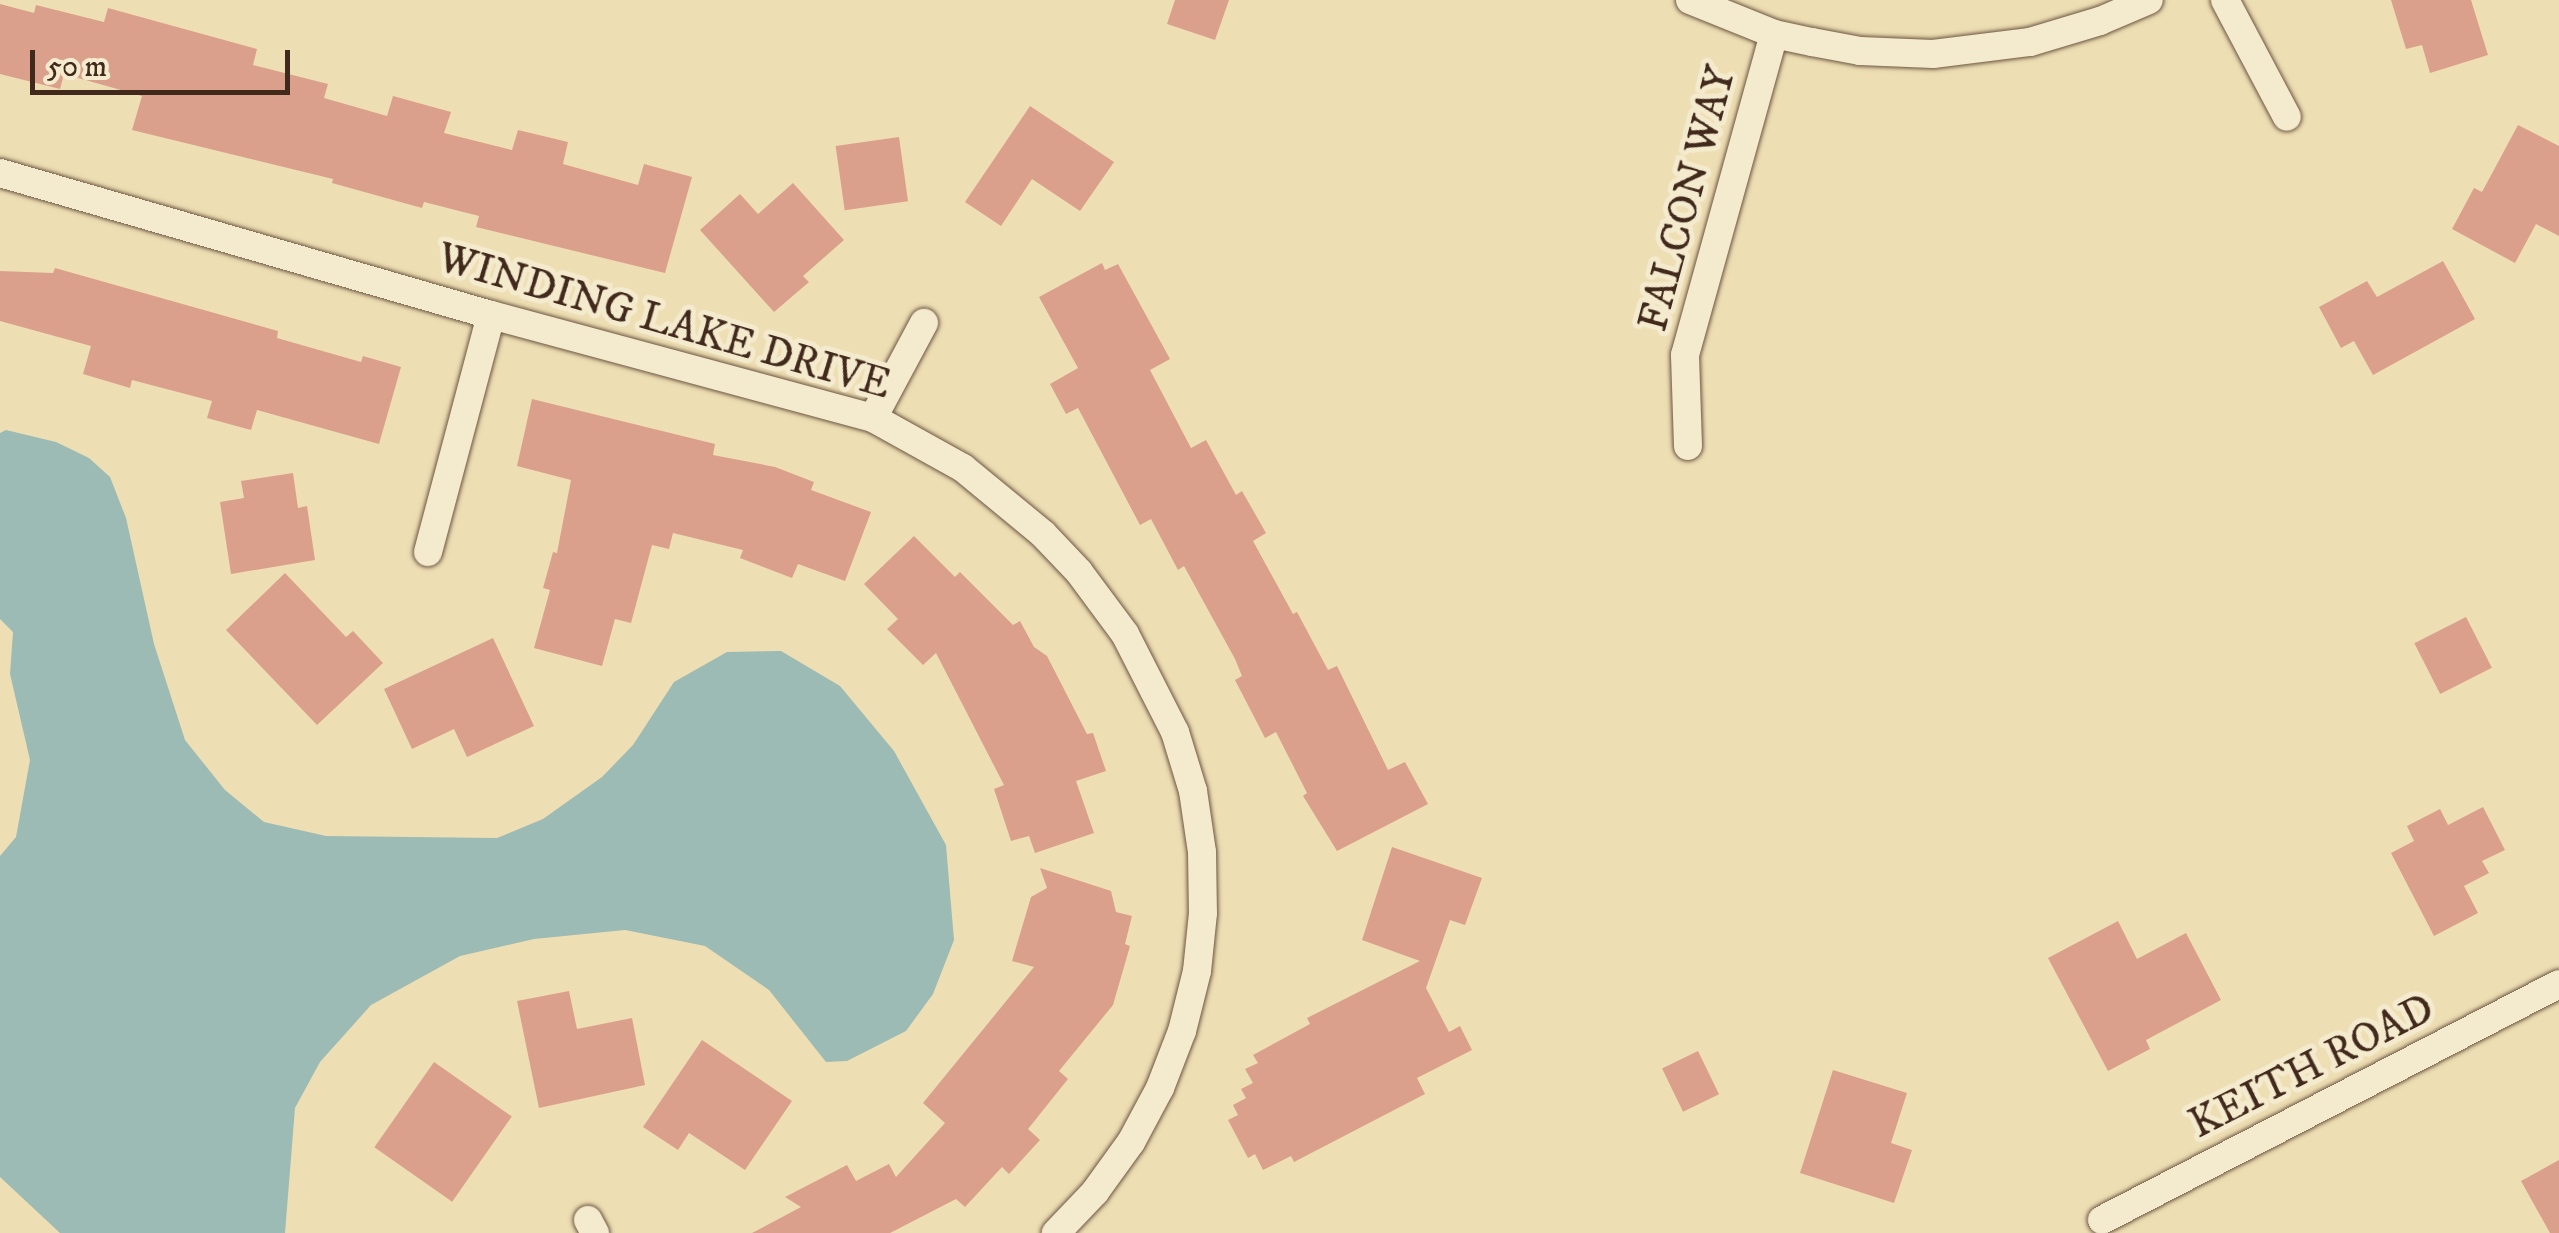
<!DOCTYPE html>
<html>
<head>
<meta charset="utf-8">
<style>
  body { margin:0 }
  #map { position:relative; width:2559px; height:1233px; overflow:hidden; background:#eedeb3; font-family:"IM FELL DW Pica",serif }
  div>[style] { position:absolute }
  .water>* { inset:0; background:#9cbbb5 }
  .building>* { inset:0; background:#dba08c; transform-origin:0 0 }
  .roads { filter:drop-shadow(0 0 2px #6c5742) drop-shadow(0 0 2px #6c5742) }
  .street>* { height:28px; margin:-14px; padding:0 14px; transform-origin:14px; border-radius:14px; background:#f4eace }
  span { translate:-50% -50%; white-space:nowrap; text-align:center; line-height:1.15; -webkit-text-stroke:10px #f4eace; paint-order:stroke }
  .street-label { font-size:42px; color:#412a1c }
  .scale { position:absolute; left:30px; top:50px; width:260px; height:45px; box-sizing:border-box; border:5px solid #412a1c; border-top:0; padding-left:12px; font-size:30px; line-height:35px; white-space:nowrap; color:#412a1c; -webkit-text-stroke:8px #f4eace; paint-order:stroke }
</style>
</head>
<body>
<div id="map">
  <div class="water">
    <i style="clip-path:polygon(6px 430px,56px 442px,89px 458px,110px 477px,126px 518px,154px 644px,185px 740px,225px 790px,264px 822px,326px 836px,497px 838px,543px 819px,602px 777px,633px 745px,674px 682px,727px 652px,781px 651px,840px 686px,894px 751px,946px 845px,954px 940px,933px 994px,906px 1031px,847px 1061px,826px 1062px,769px 990px,705px 946px,625px 930px,534px 939px,460px 956px,371px 1005px,320px 1062px,295px 1108px,285px 1233px,60px 1233px,0 1177px,0 856px,16px 837px,30px 760px,10px 674px,13px 632px,0 619px,0 433px)"></i>
  </div>
  <div class="building">
    <i style="clip-path:polygon(1175px 0,1229px 0,1215px 40px,1167px 24px)"></i>
    <i style="clip-path:polygon(2391px 0,2471px 0,2488px 55px,2430px 73px,2422px 45px,2406px 49px)"></i>
    <i style="clip-path:polygon(0 4px,34px 13px,36px 5px,104px 22px,108px 8px,257px 49px,253px 65px,328px 84px,324px 98px,387px 116px,393px 96px,451px 112px,444px 133px,512px 150px,518px 130px,568px 142px,563px 164px,638px 185px,644px 164px,692px 177px,665px 273px,476px 227px,479px 216px,424px 202px,422px 208px,332px 183px,333px 179px,132px 130px,142px 96px,64px 74px,60px 89px,0 74px)"></i>
    <i style="clip-path:polygon(1030px 106px,1114px 162px,1080px 211px,1032px 179px,1001px 226px,965px 202px)"></i>
    <i style="clip-path:polygon(2518px 125px,2559px 146px,2559px 236px,2536px 224px,2515px 263px,2452px 229px,2474px 188px,2482px 192px)"></i>
    <i style="left:899px;top:137px;width:65px;height:64px;rotate:82deg"></i>
    <i style="clip-path:polygon(793px 183px,844px 240px,803px 276px,809px 282px,774px 312px,700px 230px,740px 194px,758px 214px)"></i>
    <i style="clip-path:polygon(2443px 261px,2475px 319px,2373px 375px,2354px 341px,2341px 348px,2319px 307px,2367px 281px,2377px 297px)"></i>
    <i style="clip-path:polygon(1102px 263px,1105px 270px,1118px 264px,1170px 359px,1150px 370px,1191px 448px,1206px 440px,1236px 495px,1242px 491px,1266px 533px,1253px 541px,1293px 614px,1297px 612px,1328px 670px,1337px 666px,1388px 770px,1405px 762px,1428px 804px,1337px 851px,1303px 796px,1307px 793px,1276px 732px,1265px 738px,1235px 680px,1242px 676px,1235px 659px,1184px 566px,1178px 570px,1151px 519px,1140px 525px,1078px 408px,1066px 414px,1050px 384px,1078px 368px,1039px 297px)"></i>
    <i style="clip-path:polygon(55px 268px,278px 331px,277px 338px,361px 362px,363px 356px,401px 367px,379px 444px,257px 410px,251px 430px,207px 418px,212px 401px,132px 380px,130px 388px,83px 374px,91px 346px,0 321px,0 271px,53px 273px)"></i>
    <i style="clip-path:polygon(532px 399px,715px 444px,713px 455px,775px 467px,814px 482px,811px 490px,871px 512px,845px 581px,798px 564px,792px 578px,740px 558px,743px 550px,673px 533px,669px 549px,652px 545px,631px 623px,615px 619px,602px 666px,534px 648px,550px 590px,543px 588px,553px 552px,557px 553px,571px 480px,517px 466px)"></i>
    <i style="clip-path:polygon(293px 473px,298px 508px,307px 506px,315px 560px,231px 574px,220px 502px,244px 498px,241px 481px)"></i>
    <i style="clip-path:polygon(914px 536px,955px 577px,960px 572px,1013px 625px,1020px 621px,1034px 647px,1047px 656px,1087px 734px,1093px 733px,1106px 771px,1076px 781px,1094px 833px,1035px 853px,1029px 836px,1011px 841px,994px 789px,1004px 785px,936px 653px,923px 665px,887px 629px,898px 619px,864px 584px)"></i>
    <i style="clip-path:polygon(285px 573px,346px 637px,353px 631px,383px 663px,317px 725px,226px 630px)"></i>
    <i style="left:2466px;top:617px;width:57px;height:58px;rotate:63deg"></i>
    <i style="clip-path:polygon(493px 638px,534px 726px,467px 757px,454px 729px,412px 749px,384px 689px)"></i>
    <i style="clip-path:polygon(2483px 807px,2505px 850px,2482px 861px,2489px 873px,2464px 886px,2478px 913px,2434px 936px,2391px 853px,2414px 841px,2407px 826px,2440px 809px,2448px 825px)"></i>
    <i style="clip-path:polygon(1392px 847px,1482px 878px,1465px 925px,1450px 920px,1426px 988px,1449px 1032px,1460px 1026px,1472px 1050px,1417px 1078px,1425px 1094px,1294px 1162px,1291px 1156px,1263px 1170px,1255px 1154px,1248px 1158px,1228px 1120px,1238px 1115px,1233px 1105px,1246px 1098px,1241px 1089px,1253px 1083px,1245px 1069px,1258px 1063px,1253px 1055px,1310px 1024px,1307px 1018px,1420px 961px,1362px 940px)"></i>
    <i style="clip-path:polygon(1040px 868px,1111px 891px,1116px 912px,1132px 916px,1125px 944px,1130px 946px,1113px 1005px,1059px 1071px,1068px 1079px,1028px 1129px,1040px 1140px,1009px 1174px,1002px 1167px,965px 1207px,956px 1199px,890px 1233px,752px 1233px,801px 1207px,785px 1197px,847px 1165px,856px 1181px,889px 1164px,896px 1177px,945px 1123px,923px 1103px,1034px 967px,1012px 961px,1031px 897px,1047px 888px)"></i>
    <i style="clip-path:polygon(2118px 921px,2137px 959px,2186px 933px,2221px 1000px,2146px 1040px,2150px 1049px,2108px 1071px,2048px 958px)"></i>
    <i style="clip-path:polygon(569px 991px,577px 1029px,632px 1018px,645px 1085px,539px 1108px,517px 1001px)"></i>
    <i style="clip-path:polygon(702px 1040px,792px 1101px,745px 1170px,689px 1133px,678px 1150px,643px 1127px)"></i>
    <i style="left:1698px;top:1051px;width:48px;height:40px;rotate:64deg"></i>
    <i style="left:434px;top:1062px;width:95px;height:104px;rotate:35deg"></i>
    <i style="clip-path:polygon(1833px 1070px,1907px 1093px,1891px 1143px,1912px 1150px,1894px 1203px,1800px 1173px)"></i>
    <i style="clip-path:polygon(2559px 1160px,2559px 1233px,2550px 1233px,2521px 1181px)"></i>
  </div>
  <div class="roads">
    <div class="street">
      <i style="left:1690px;top:0;width:91px;rotate:22deg"></i>
      <i style="left:1774px;top:34px;width:39px;rotate:12deg"></i>
      <i style="left:1812px;top:42px;width:49px;rotate:10.6deg"></i>
      <i style="left:1860px;top:51px;width:73px;rotate:2.4deg"></i>
      <i style="left:1933px;top:54px;width:98px;rotate:-7.1deg"></i>
      <i style="left:2030px;top:42px;width:73px;rotate:-16.7deg"></i>
      <i style="left:2100px;top:21px;width:53px;rotate:-23.2deg"></i>
      <i style="left:2225px;top:0;width:132px;rotate:62.1deg"></i>
      <i style="left:0;top:173px;width:511px;rotate:16.13deg"></i>
      <i style="left:491px;top:315px;width:396px;rotate:15.1deg"></i>
      <i style="left:873px;top:418px;width:103px;rotate:29.1deg"></i>
      <i style="left:963px;top:468px;width:104px;rotate:39.5deg"></i>
      <i style="left:1043px;top:534px;width:52px;rotate:46.5deg"></i>
      <i style="left:1079px;top:572px;width:77px;rotate:53.4deg"></i>
      <i style="left:1125px;top:634px;width:110px;rotate:63deg"></i>
      <i style="left:1175px;top:732px;width:62px;rotate:73deg"></i>
      <i style="left:1193px;top:791px;width:62px;rotate:81.6deg"></i>
      <i style="left:1202px;top:852px;width:61px;rotate:89.1deg"></i>
      <i style="left:1203px;top:913px;width:58px;rotate:95.9deg"></i>
      <i style="left:1197px;top:971px;width:62px;rotate:104deg"></i>
      <i style="left:1182px;top:1031px;width:61px;rotate:111.1deg"></i>
      <i style="left:1160px;top:1088px;width:61px;rotate:118.2deg"></i>
      <i style="left:1131px;top:1142px;width:62px;rotate:125.8deg"></i>
      <i style="left:1095px;top:1192px;width:57px;rotate:133.6deg"></i>
      <i style="left:873px;top:418px;width:108px;rotate:-61.8deg"></i>
      <i style="left:1688px;top:446px;width:91px;rotate:-91.9deg"></i>
      <i style="left:1685px;top:355px;width:333px;rotate:-74.5deg"></i>
      <i style="left:428px;top:552px;width:245px;rotate:-75.1deg"></i>
      <i style="left:588px;top:1220px;width:15px;rotate:62deg"></i>
      <i style="left:2102px;top:1220px;width:514px;rotate:-27.31deg"></i>
    </div>
  </div>
  <div class="street-label">
    <span style="left:1688px;top:199px;rotate:-75deg">FALCON WAY</span>
    <span style="left:664px;top:322px;rotate:16deg">WINDING LAKE DRIVE</span>
    <span style="left:2312px;top:1067px;rotate:-27deg">KEITH ROAD</span>
  </div>
  <div class="scale">50 m</div>
</div>
</body>
</html>
